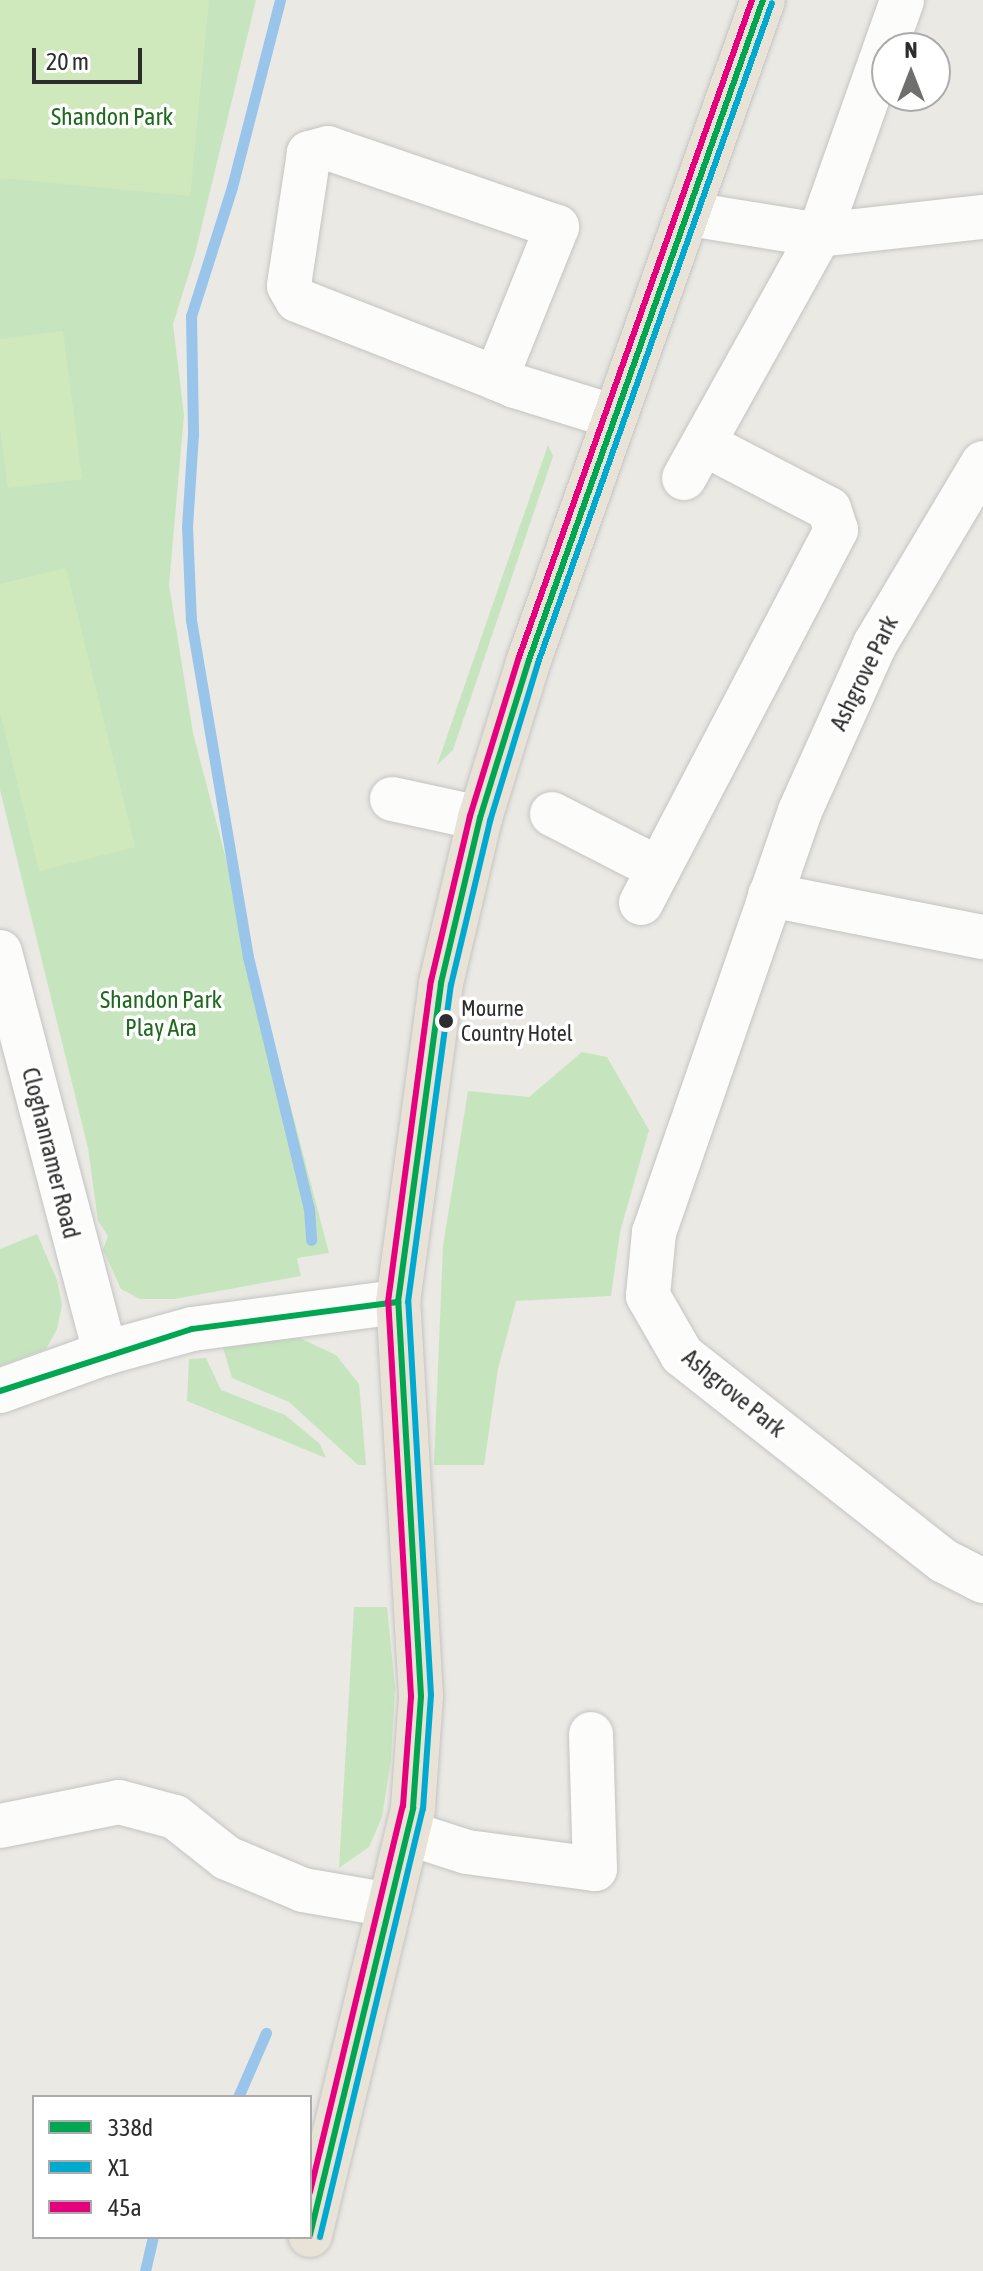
<!DOCTYPE html>
<html>
<head>
<meta charset="utf-8">
<style>
  body { margin:0 }
  #map { position:relative; width:983px; height:2271px; overflow:hidden; background:#eae9e4; font-family:"Asap Condensed",sans-serif }
  div>[style] { position:absolute }
  .green>* { inset:0; background:#c6e5be }
  .pitch>* { inset:0; background:#cfe9bc }
  .stream>* { height:11px; margin:-5.5px; padding:0 5.5px; transform-origin:5.5px; border-radius:5.5px; background:#9ac5ea }
  .roads { filter:drop-shadow(0 0 2px #c4c4c4) drop-shadow(0 0 2px #c4c4c4) }
  .minor>* { height:44px; margin:-22px; padding:0 22px; transform-origin:22px; border-radius:22px; background:#fcfcfb }
  .highway>* { height:44px; margin:-22px; padding:0 22px; transform-origin:22px; border-radius:22px; background:#e9e2d6 }
  .bus-1>* { height:6px; margin:-3px; padding:0 3px; transform-origin:3px; border-radius:3px; background:#00a651 }
  .bus-2>* { height:6px; margin:-3px; padding:0 3px; transform-origin:3px; border-radius:3px; background:#00a9ce }
  .bus-3>* { height:6px; margin:-3px; padding:0 3px; transform-origin:3px; border-radius:3px; background:#e5007d }
  .dots>* { width:22px; height:22px; translate:-50% -50%; box-sizing:border-box; border:4px solid #fff; border-radius:50% }
  span { translate:-50% -50%; white-space:nowrap; text-align:center; line-height:1.15; -webkit-text-stroke:7px #fff; paint-order:stroke }
  .bus-label { font-size:22px; color:#2d2d2d }
  .left { translate:0 -50%; text-align:left }
  .park-label { font-size:24px; color:#1f6a1d }
  .street-label { font-size:24px; color:#2d2d2d }
  .legend { position:absolute; left:32px; top:2095px; width:280px; height:144px; box-sizing:border-box; background:#fff; border:2px solid #ababab; margin:0; padding:10px 14px; list-style:none; font-size:24px; color:#2d2d2d }
  .legend li { display:flex; align-items:center; gap:16px; height:40px }
  .legend b { width:40px; border:2px solid #ababab }
  .north { position:absolute; left:871px; top:32px; width:80px; height:80px; box-sizing:border-box; background:#fff; border:2px solid #ababab; border-radius:50%; rotate:0deg; font-size:22px; font-weight:700; line-height:32px; text-align:center; color:#2d2d2d }
  .north::after { content:''; display:block; margin:auto; width:28px; height:36px; background:#6f6f6d; clip-path:polygon(50% 0,100% 100%,50% 72%,0 100%) }
  .scale { position:absolute; left:32px; top:48px; width:110px; height:36px; box-sizing:border-box; border:4px solid #2d2d2d; border-top:0; padding-left:10px; font-size:24px; line-height:28px; white-space:nowrap; color:#2d2d2d; -webkit-text-stroke:6px #fff; paint-order:stroke }
</style>
</head>
<body>
<div id="map">
  <div class="green">
    <i style="clip-path:polygon(0 0,256px 0,195px 254px,173px 324px,184px 415px,169px 585px,193px 733px,329px 1253px,297px 1258px,301px 1276px,174px 1299px,140px 1299px,121px 1289px,103px 1250px,108px 1236px,98px 1221px,88px 1148px,0 790px)"></i>
    <i style="clip-path:polygon(548px 445px,553px 456px,453px 750px,437px 765px)"></i>
    <i style="clip-path:polygon(582px 1052px,607px 1057px,649px 1130px,620px 1232px,611px 1296px,516px 1301px,498px 1369px,484px 1465px,434px 1465px,443px 1246px,468px 1091px,529px 1097px)"></i>
    <i style="clip-path:polygon(37px 1234px,57px 1280px,62px 1305px,57px 1329px,46px 1349px,0 1366px,0 1249px)"></i>
    <i style="clip-path:polygon(293px 1335px,336px 1355px,359px 1384px,366px 1465px,358px 1465px,289px 1402px,232px 1378px,222px 1344px)"></i>
    <i style="clip-path:polygon(206px 1358px,221px 1390px,285px 1415px,320px 1444px,326px 1458px,187px 1401px,189px 1359px)"></i>
    <i style="clip-path:polygon(354px 1607px,387px 1607px,395px 1688px,391px 1760px,382px 1817px,369px 1847px,339px 1868px)"></i>
  </div>
  <div class="pitch">
    <i style="clip-path:polygon(0 0,209px 0,190px 196px,0 178px)"></i>
    <i style="clip-path:polygon(63px 331px,82px 479px,8px 488px,0 427px,0 339px)"></i>
    <i style="clip-path:polygon(66px 568px,135px 847px,39px 871px,0 712px,0 584px)"></i>
  </div>
  <div class="stream">
    <i style="left:280px;top:0;width:193px;rotate:104.4deg"></i>
    <i style="left:232px;top:187px;width:135px;rotate:107.6deg"></i>
    <i style="left:191px;top:316px;width:118px;rotate:89deg"></i>
    <i style="left:193px;top:434px;width:92px;rotate:93.7deg"></i>
    <i style="left:187px;top:526px;width:94px;rotate:87.6deg"></i>
    <i style="left:191px;top:620px;width:342px;rotate:80.4deg"></i>
    <i style="left:248px;top:957px;width:259px;rotate:76.4deg"></i>
    <i style="left:309px;top:1209px;width:31px;rotate:86deg"></i>
    <i style="left:238px;top:2097px;width:70px;rotate:-66.4deg"></i>
    <i style="left:145px;top:2271px;width:35px;rotate:-77deg"></i>
  </div>
  <div class="roads">
    <div class="minor">
      <i style="left:690px;top:214px;width:131px;rotate:9.2deg"></i>
      <i style="left:819px;top:235px;width:165px;rotate:-6.3deg"></i>
      <i style="left:496px;top:378px;width:163px;rotate:-68deg"></i>
      <i style="left:557px;top:227px;width:242px;rotate:-161deg"></i>
      <i style="left:328px;top:148px;width:20px;rotate:165deg"></i>
      <i style="left:309px;top:153px;width:134px;rotate:98.6deg"></i>
      <i style="left:289px;top:286px;width:16px;rotate:60deg"></i>
      <i style="left:297px;top:300px;width:214px;rotate:21.4deg"></i>
      <i style="left:496px;top:378px;width:21px;rotate:23deg"></i>
      <i style="left:515px;top:386px;width:102px;rotate:17.2deg"></i>
      <i style="left:983px;top:463px;width:211px;rotate:120.8deg"></i>
      <i style="left:875px;top:644px;width:183px;rotate:114.2deg"></i>
      <i style="left:800px;top:811px;width:446px;rotate:109.1deg"></i>
      <i style="left:654px;top:1232px;width:64px;rotate:95.4deg"></i>
      <i style="left:648px;top:1296px;width:68px;rotate:60deg"></i>
      <i style="left:682px;top:1355px;width:333px;rotate:38.2deg"></i>
      <i style="left:944px;top:1561px;width:44px;rotate:27.1deg"></i>
      <i style="left:684px;top:478px;width:278px;rotate:-60.9deg"></i>
      <i style="left:819px;top:235px;width:249px;rotate:-70.5deg"></i>
      <i style="left:392px;top:799px;width:90px;rotate:12.2deg"></i>
      <i style="left:552px;top:814px;width:120px;rotate:27.2deg"></i>
      <i style="left:770px;top:895px;width:217px;rotate:11.2deg"></i>
      <i style="left:641px;top:903px;width:421px;rotate:-62.4deg"></i>
      <i style="left:836px;top:530px;width:22px;rotate:-108deg"></i>
      <i style="left:829px;top:509px;width:139px;rotate:-152.5deg"></i>
      <i style="left:0;top:952px;width:415px;rotate:75.3deg"></i>
      <i style="left:0;top:1391px;width:112px;rotate:-19.9deg"></i>
      <i style="left:105px;top:1353px;width:90px;rotate:-15.4deg"></i>
      <i style="left:192px;top:1329px;width:208px;rotate:-7.5deg"></i>
      <i style="left:0;top:1826px;width:121px;rotate:-11.4deg"></i>
      <i style="left:119px;top:1802px;width:58px;rotate:15deg"></i>
      <i style="left:175px;top:1817px;width:66px;rotate:38.3deg"></i>
      <i style="left:227px;top:1858px;width:82px;rotate:22.8deg"></i>
      <i style="left:303px;top:1890px;width:88px;rotate:9.8deg"></i>
      <i style="left:408px;top:1833px;width:62px;rotate:17.9deg"></i>
      <i style="left:467px;top:1852px;width:129px;rotate:7.6deg"></i>
      <i style="left:595px;top:1869px;width:135px;rotate:-91.7deg"></i>
    </div>
    <div class="highway">
      <i style="left:310px;top:2235px;width:439px;rotate:-76.4deg"></i>
      <i style="left:413px;top:1808px;width:112px;rotate:-85.9deg"></i>
      <i style="left:421px;top:1696px;width:395px;rotate:-93.3deg"></i>
      <i style="left:398px;top:1302px;width:322px;rotate:-82.3deg"></i>
      <i style="left:441px;top:983px;width:170px;rotate:-76.7deg"></i>
      <i style="left:480px;top:818px;width:165px;rotate:-72.8deg"></i>
      <i style="left:529px;top:660px;width:700px;rotate:-70.48deg"></i>
    </div>
  </div>
  <div class="bus-1">
    <i style="left:0;top:1391px;width:202px;rotate:-17.9deg"></i>
    <i style="left:192px;top:1329px;width:208px;rotate:-7.5deg"></i>
    <i style="left:310px;top:2235px;width:439px;rotate:-76.4deg"></i>
    <i style="left:413px;top:1808px;width:112px;rotate:-85.9deg"></i>
    <i style="left:421px;top:1696px;width:395px;rotate:-93.3deg"></i>
    <i style="left:398px;top:1302px;width:322px;rotate:-82.3deg"></i>
    <i style="left:441px;top:983px;width:170px;rotate:-76.7deg"></i>
    <i style="left:480px;top:818px;width:165px;rotate:-72.8deg"></i>
    <i style="left:529px;top:660px;width:700px;rotate:-70.48deg"></i>
  </div>
  <div class="bus-2">
    <i style="left:320px;top:2237px;width:440px;rotate:-76.5deg"></i>
    <i style="left:423px;top:1809px;width:114px;rotate:-86deg"></i>
    <i style="left:431px;top:1695px;width:394px;rotate:-93.3deg"></i>
    <i style="left:408px;top:1302px;width:320px;rotate:-82.3deg"></i>
    <i style="left:451px;top:985px;width:169px;rotate:-76.6deg"></i>
    <i style="left:490px;top:821px;width:165px;rotate:-73.1deg"></i>
    <i style="left:538px;top:663px;width:700px;rotate:-70.48deg"></i>
  </div>
  <div class="bus-3">
    <i style="left:310px;top:2192px;width:397px;rotate:-76.5deg"></i>
    <i style="left:403px;top:1806px;width:110px;rotate:-85.8deg"></i>
    <i style="left:411px;top:1696px;width:395px;rotate:-93.3deg"></i>
    <i style="left:388px;top:1302px;width:324px;rotate:-82.4deg"></i>
    <i style="left:431px;top:981px;width:170px;rotate:-76.7deg"></i>
    <i style="left:470px;top:816px;width:166px;rotate:-72.9deg"></i>
    <i style="left:519px;top:657px;width:697px;rotate:-70.47deg"></i>
  </div>
  <div class="dots">
    <i style="left:446px;top:1021px;background:#2d2d2d"></i>
  </div>
  <div class="bus-label">
    <span class="left" style="left:461px;top:1021px">Mourne<br>Country Hotel</span>
  </div>
  <div class="park-label">
    <span style="left:112px;top:117px">Shandon Park</span>
    <span style="left:161px;top:1014px">Shandon Park<br>Play Ara</span>
  </div>
  <div class="street-label">
    <span style="left:864px;top:673px;rotate:-64deg">Ashgrove Park</span>
    <span style="left:51px;top:1153px;rotate:76deg">Cloghanramer Road</span>
    <span style="left:734px;top:1393px;rotate:39deg">Ashgrove Park</span>
  </div>
  <ul class="legend">
  <li><b style="height:10px;background:#00a651"></b>338d</li>
  <li><b style="height:10px;background:#00a9ce"></b>X1</li>
  <li><b style="height:10px;background:#e5007d"></b>45a</li>
  </ul>
  <div class="north">N</div>
  <div class="scale">20 m</div>
</div>
</body>
</html>
